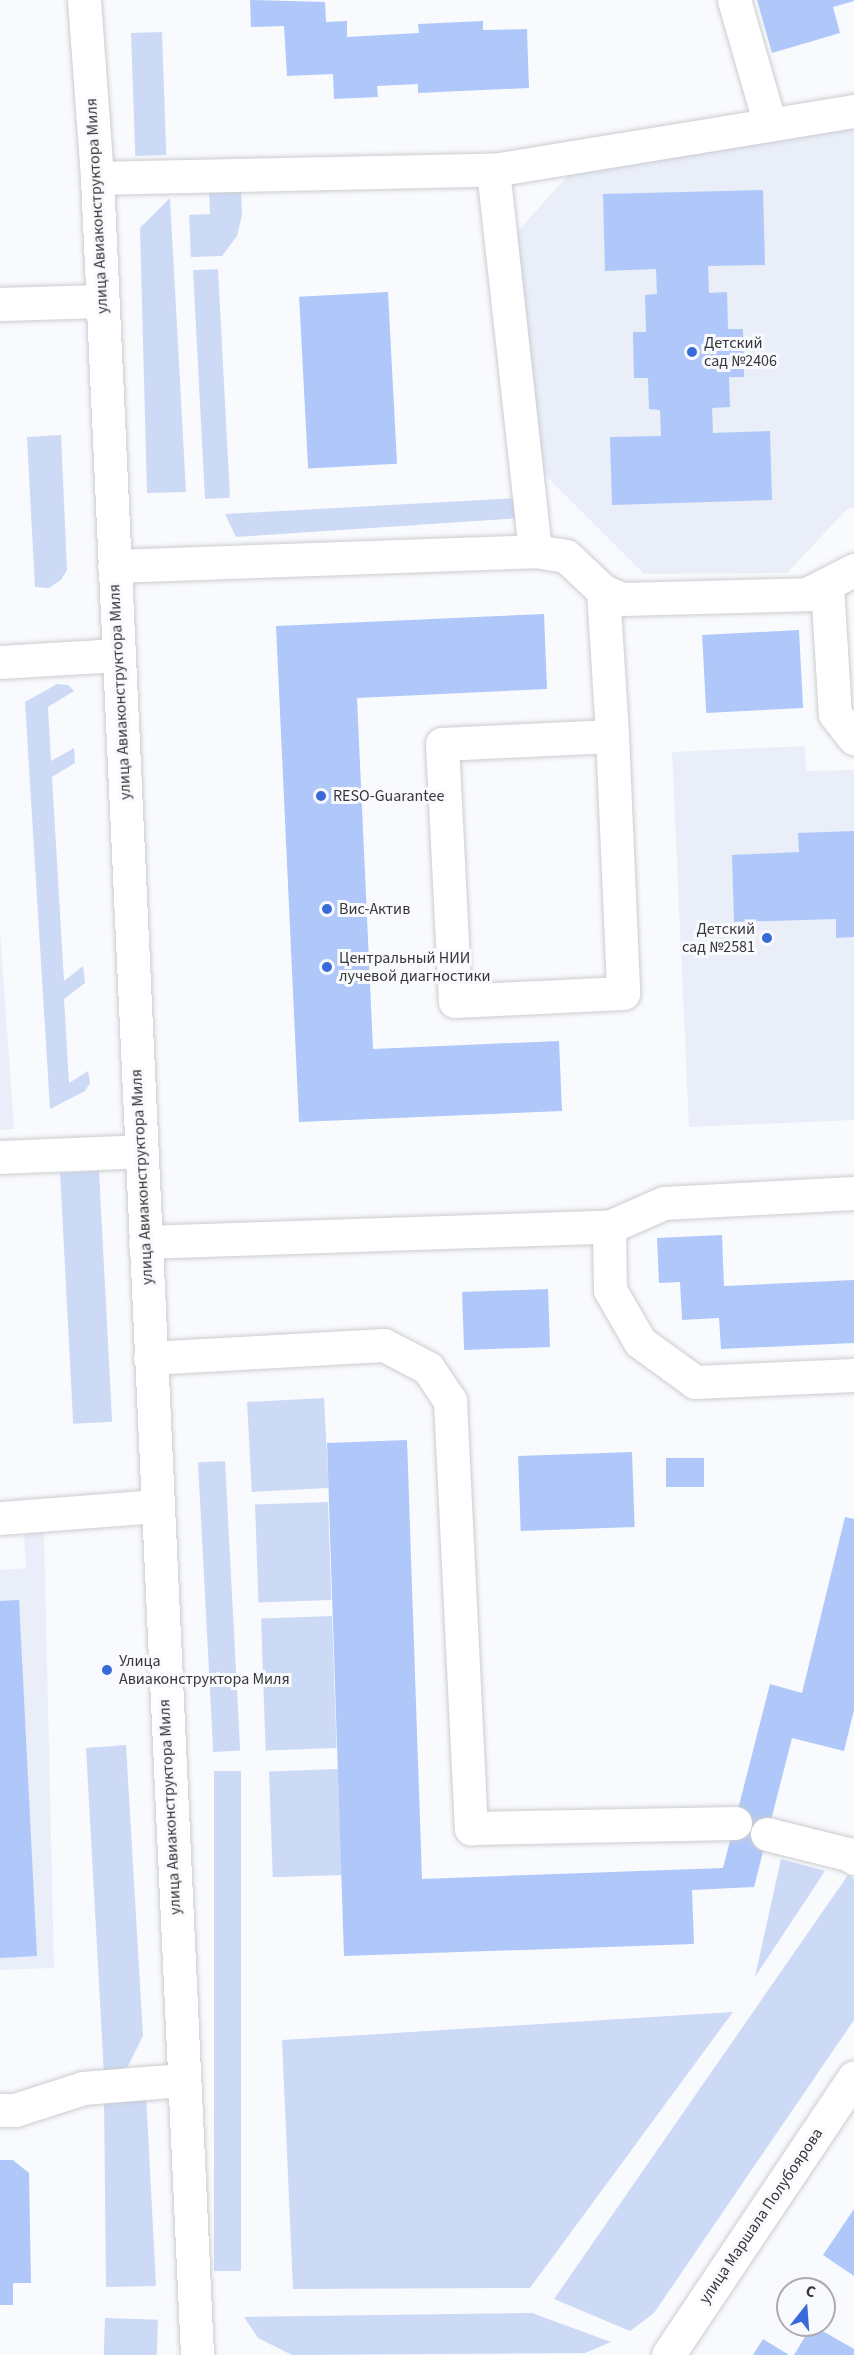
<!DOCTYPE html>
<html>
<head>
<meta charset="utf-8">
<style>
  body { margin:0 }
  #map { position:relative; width:854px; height:2355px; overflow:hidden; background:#f9fafe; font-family:"Source Sans 3",sans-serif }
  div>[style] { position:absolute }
  .built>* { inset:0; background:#e9eef8 }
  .green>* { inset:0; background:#ccdaf6; transform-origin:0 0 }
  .building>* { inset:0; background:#afc8f9; transform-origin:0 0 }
  .roads { filter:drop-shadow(0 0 2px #cbcdd0) drop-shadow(0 0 2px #cbcdd0) }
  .minor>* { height:33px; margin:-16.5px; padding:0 16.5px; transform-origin:16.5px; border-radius:16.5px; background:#fff }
  .dots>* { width:16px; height:16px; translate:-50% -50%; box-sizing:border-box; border:3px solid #f9fafe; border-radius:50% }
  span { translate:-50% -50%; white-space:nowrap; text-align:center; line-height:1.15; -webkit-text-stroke:6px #f9fafe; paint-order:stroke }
  .street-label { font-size:16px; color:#38383a }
  .poi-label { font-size:16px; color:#38383a }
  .left { translate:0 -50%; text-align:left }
  .right { translate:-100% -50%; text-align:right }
  .north { position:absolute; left:776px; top:2277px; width:60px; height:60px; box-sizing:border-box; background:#f9fafe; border:2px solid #acacb0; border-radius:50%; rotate:17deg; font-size:16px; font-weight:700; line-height:24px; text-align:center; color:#38383a }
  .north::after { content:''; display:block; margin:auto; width:21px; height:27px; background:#3a6ada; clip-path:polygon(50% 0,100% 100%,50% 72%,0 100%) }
</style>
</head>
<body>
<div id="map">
  <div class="built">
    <i style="clip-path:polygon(854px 123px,854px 507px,847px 509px,787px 573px,644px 574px,542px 472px,517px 232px,581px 161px)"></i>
    <i style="clip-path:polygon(805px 746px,806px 771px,854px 770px,854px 1120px,689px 1127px,672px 752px)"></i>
    <i style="clip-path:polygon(0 930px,14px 1129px,0 1130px)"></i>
    <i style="clip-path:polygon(44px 1532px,54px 1968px,0 1970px,0 1570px,26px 1568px,24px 1534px)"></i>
  </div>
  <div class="green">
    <i style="left:162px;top:32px;width:123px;height:31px;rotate:88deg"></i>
    <i style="clip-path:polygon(241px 187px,242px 215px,237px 236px,222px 256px,191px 257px,189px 215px,210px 214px,209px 188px)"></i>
    <i style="clip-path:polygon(170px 198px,186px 492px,147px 493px,140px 228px)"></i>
    <i style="left:218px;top:269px;width:229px;height:25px;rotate:87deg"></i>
    <i style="clip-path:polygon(61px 435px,67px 570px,61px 580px,49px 588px,35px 587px,27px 437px)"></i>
    <i style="clip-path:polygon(519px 498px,520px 518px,236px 537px,225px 514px)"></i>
    <i style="clip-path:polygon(57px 684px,68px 685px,74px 691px,48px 707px,51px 761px,74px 748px,75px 763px,52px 777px,64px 981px,83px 966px,85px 983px,64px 999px,69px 1083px,88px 1071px,90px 1083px,85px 1091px,50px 1109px,25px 702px)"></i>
    <i style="left:99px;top:1171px;width:251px;height:39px;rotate:87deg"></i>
    <i style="left:324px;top:1398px;width:90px;height:77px;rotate:87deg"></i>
    <i style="left:225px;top:1461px;width:290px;height:27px;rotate:87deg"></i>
    <i style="left:328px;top:1502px;width:98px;height:73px;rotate:88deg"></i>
    <i style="left:332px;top:1616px;width:132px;height:71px;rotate:88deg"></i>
    <i style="clip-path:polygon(126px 1745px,143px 2036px,128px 2066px,116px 2074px,104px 2074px,86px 1748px)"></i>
    <i style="left:338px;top:1769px;width:106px;height:69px;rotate:88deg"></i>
    <i style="left:214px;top:1771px;width:27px;height:500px"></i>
    <i style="clip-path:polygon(781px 1859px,825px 1871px,755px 1977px)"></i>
    <i style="clip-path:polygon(848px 1875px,854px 1879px,854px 2020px,654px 2313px,630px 2331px,554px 2299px)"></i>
    <i style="clip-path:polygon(733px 2012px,530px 2288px,293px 2289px,282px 2040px)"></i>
    <i style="clip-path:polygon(146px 2094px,156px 2286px,106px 2287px,104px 2096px)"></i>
    <i style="clip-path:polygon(532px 2313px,611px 2342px,585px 2353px,292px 2355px,258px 2338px,244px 2317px)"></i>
    <i style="left:105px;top:2318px;width:53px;height:37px;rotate:2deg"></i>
  </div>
  <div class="building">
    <i style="clip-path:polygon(250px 0,325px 2px,326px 22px,347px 21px,347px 37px,419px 33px,418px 24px,483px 21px,483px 30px,527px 29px,529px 88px,418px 93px,418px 84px,377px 86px,378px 97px,334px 99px,333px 74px,287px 76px,284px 26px,251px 27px)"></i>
    <i style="clip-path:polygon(757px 0,854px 0,854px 1px,833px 7px,840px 33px,772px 53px)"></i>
    <i style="clip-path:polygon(763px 190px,765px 265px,708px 266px,709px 293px,727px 292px,728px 329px,743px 329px,744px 377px,729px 377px,730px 407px,712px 408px,713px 433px,770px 431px,772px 500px,612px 505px,610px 437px,661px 436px,660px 410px,649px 409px,648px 378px,634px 378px,633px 332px,646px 332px,645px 295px,657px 294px,656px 269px,605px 271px,603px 194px)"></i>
    <i style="left:388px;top:292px;width:172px;height:89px;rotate:87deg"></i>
    <i style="clip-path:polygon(544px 614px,547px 689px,357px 698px,373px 1049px,559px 1041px,562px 1111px,299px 1122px,276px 626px)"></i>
    <i style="left:799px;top:630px;width:78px;height:97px;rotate:87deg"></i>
    <i style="clip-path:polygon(854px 831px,854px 937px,836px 938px,836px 919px,734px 922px,732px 855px,799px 852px,798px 833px)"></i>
    <i style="clip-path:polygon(722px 1235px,724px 1286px,854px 1280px,854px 1343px,721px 1349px,719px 1318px,682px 1320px,680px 1282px,659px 1283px,657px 1238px)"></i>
    <i style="left:548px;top:1289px;width:58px;height:86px;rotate:88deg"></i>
    <i style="clip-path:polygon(407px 1440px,422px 1879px,723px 1868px,770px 1684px,802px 1693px,845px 1517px,854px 1519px,854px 1710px,844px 1751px,792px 1738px,754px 1887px,692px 1890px,694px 1944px,344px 1956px,327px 1443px)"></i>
    <i style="left:632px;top:1452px;width:75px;height:114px;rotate:88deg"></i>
    <i style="left:666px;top:1458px;width:38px;height:29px"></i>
    <i style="clip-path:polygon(19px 1600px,37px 1956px,0 1958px,0 1601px)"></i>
    <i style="clip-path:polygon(0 2160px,13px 2160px,29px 2173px,31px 2283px,13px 2283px,13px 2305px,0 2305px)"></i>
    <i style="clip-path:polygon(854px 2209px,854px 2276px,823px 2255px)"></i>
    <i style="clip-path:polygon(812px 2325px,854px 2349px,854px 2355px,794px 2355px)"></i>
    <i style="clip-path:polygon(763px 2339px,789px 2355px,753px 2355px)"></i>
  </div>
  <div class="roads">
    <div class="minor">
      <i style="left:84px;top:0;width:178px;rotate:85.8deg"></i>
      <i style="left:97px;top:178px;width:2179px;rotate:87.37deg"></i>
      <i style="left:734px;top:0;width:130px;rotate:73.9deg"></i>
      <i style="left:493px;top:170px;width:383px;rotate:83.7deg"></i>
      <i style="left:97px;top:178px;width:396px;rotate:-1.2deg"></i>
      <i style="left:493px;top:170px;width:366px;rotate:-9.3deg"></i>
      <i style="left:0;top:304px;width:102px;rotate:-1.7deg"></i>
      <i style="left:114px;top:566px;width:421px;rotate:-2deg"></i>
      <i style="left:535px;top:551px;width:31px;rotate:9deg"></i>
      <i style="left:566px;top:556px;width:51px;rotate:43.4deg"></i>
      <i style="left:603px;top:591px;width:21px;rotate:23deg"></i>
      <i style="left:622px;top:599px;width:185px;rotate:-1.5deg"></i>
      <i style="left:807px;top:594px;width:53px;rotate:-27.1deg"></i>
      <i style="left:827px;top:585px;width:129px;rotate:86.5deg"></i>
      <i style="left:835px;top:714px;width:31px;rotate:52deg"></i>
      <i style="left:603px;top:591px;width:145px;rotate:86.4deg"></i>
      <i style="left:612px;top:736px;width:257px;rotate:87.5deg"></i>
      <i style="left:623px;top:993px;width:168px;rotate:177.3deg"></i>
      <i style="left:455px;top:1001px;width:257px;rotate:-92.9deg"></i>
      <i style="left:442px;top:744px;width:170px;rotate:-2.7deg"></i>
      <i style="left:0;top:662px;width:118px;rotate:-3.4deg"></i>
      <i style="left:0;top:1157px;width:141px;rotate:-2.4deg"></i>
      <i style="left:609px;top:1227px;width:63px;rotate:89.1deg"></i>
      <i style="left:610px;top:1290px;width:60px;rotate:60deg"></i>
      <i style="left:640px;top:1342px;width:68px;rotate:36deg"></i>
      <i style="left:695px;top:1382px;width:159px;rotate:-2.5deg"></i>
      <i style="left:145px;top:1242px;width:464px;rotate:-1.9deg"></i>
      <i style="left:609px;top:1227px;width:60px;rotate:-23.6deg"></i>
      <i style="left:664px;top:1203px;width:190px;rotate:-3deg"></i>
      <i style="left:150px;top:1358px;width:234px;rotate:-3.2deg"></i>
      <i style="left:384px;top:1345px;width:50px;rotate:27.6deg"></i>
      <i style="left:428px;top:1368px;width:40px;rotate:56deg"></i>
      <i style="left:450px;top:1401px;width:428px;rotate:87.2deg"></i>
      <i style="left:471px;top:1828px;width:264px;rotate:-1.1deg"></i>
      <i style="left:0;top:1518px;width:157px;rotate:-4.4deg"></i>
      <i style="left:767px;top:1834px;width:83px;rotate:13.9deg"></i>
      <i style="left:848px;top:1854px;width:7px;rotate:34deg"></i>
      <i style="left:0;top:2110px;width:15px"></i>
      <i style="left:15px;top:2110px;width:71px;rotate:-17.9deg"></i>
      <i style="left:83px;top:2088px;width:99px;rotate:-4.6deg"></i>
      <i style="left:668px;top:2355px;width:334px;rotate:-56.2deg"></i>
    </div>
  </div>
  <div class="dots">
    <i style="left:692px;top:352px;background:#3a6ada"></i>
    <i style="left:321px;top:796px;background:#3a6ada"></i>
    <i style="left:327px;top:909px;background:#3a6ada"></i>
    <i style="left:767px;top:938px;background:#3a6ada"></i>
    <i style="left:327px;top:967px;background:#3a6ada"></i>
    <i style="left:107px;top:1670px;background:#3a6ada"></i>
  </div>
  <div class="street-label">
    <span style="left:97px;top:206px;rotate:-93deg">улица Авиаконструктора Миля</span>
    <span style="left:120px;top:692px;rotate:-93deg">улица Авиаконструктора Миля</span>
    <span style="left:142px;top:1177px;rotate:-93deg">улица Авиаконструктора Миля</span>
    <span style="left:170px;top:1807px;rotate:-93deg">улица Авиаконструктора Миля</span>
    <span style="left:761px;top:2216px;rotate:-56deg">улица Маршала Полубоярова</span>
  </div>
  <div class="poi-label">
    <span class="left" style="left:704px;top:352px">Детский<br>сад №2406</span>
    <span class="left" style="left:333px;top:796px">RESO-Guarantee</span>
    <span class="left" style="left:339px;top:909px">Вис-Актив</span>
    <span class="right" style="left:755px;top:938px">Детский<br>сад №2581</span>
    <span class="left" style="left:339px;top:967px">Центральный НИИ<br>лучевой диагностики</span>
    <span class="left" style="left:119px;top:1670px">Улица<br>Авиаконструктора Миля</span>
  </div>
  <div class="north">С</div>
</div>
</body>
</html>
